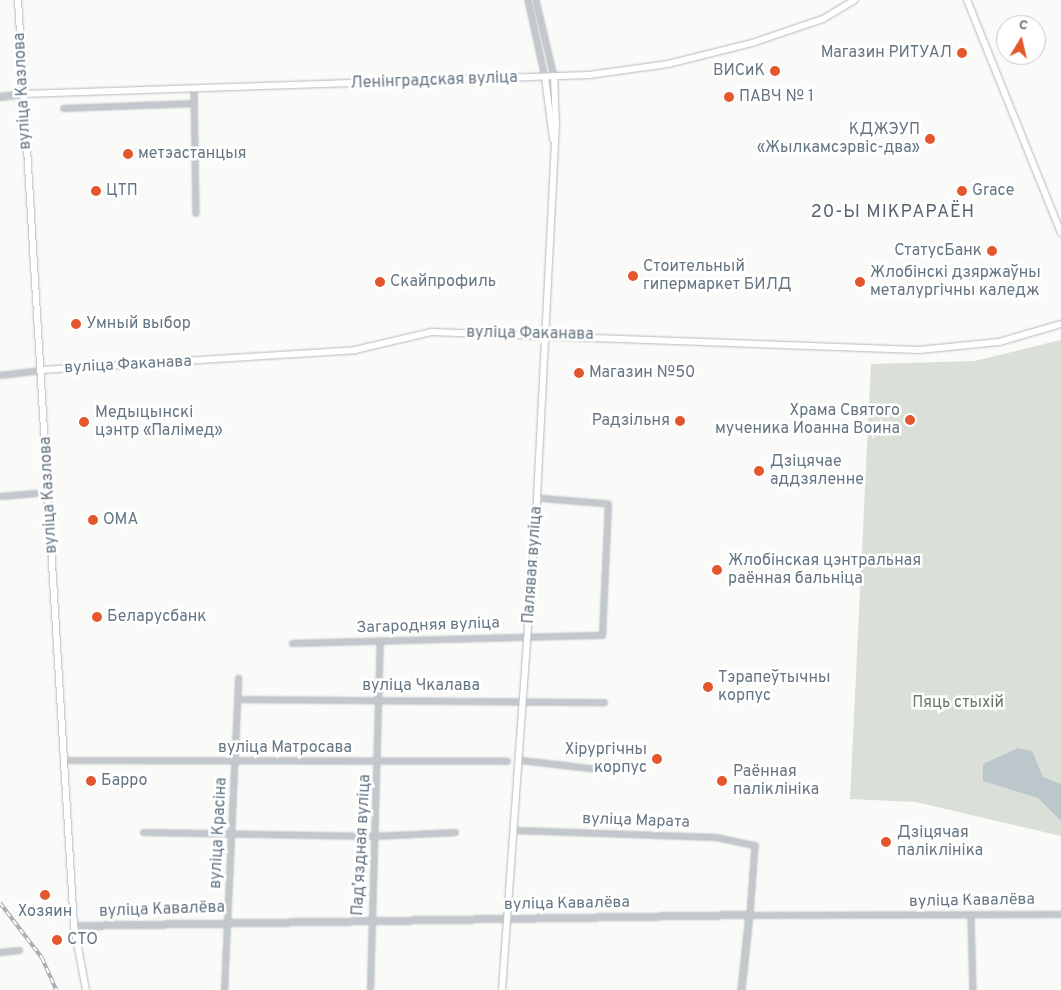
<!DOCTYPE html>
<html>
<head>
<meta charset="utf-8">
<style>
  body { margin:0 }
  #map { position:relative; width:1061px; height:990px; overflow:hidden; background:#fafaf8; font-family:Overpass,sans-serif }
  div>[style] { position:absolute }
  .green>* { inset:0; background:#dadfd7 }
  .water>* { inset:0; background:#bbc7cb }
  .roads { filter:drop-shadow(0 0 1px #b3babf) drop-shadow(0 0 1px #b3babf) }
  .minor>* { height:4.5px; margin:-2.25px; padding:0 2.25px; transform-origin:2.25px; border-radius:2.25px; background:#c3c8cc }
  .tertiary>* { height:5.5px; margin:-2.75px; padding:0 2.75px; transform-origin:2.75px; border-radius:2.75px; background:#c3c8cc }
  .secondary>* { height:6px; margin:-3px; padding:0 3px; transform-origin:3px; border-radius:3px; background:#fff }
  .rail>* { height:4px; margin-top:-2px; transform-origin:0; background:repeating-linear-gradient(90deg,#fff 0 5.5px,#a2aab0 0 11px); box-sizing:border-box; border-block:1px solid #a2aab0 }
  .dots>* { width:14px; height:14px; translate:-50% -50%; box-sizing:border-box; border:2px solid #fff; border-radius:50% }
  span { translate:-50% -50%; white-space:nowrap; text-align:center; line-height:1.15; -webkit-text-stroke:5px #fff; paint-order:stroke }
  .poi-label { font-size:16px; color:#657683 }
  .right { translate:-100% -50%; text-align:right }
  .left { translate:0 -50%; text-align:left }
  .street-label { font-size:16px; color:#657683 }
  .park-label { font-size:16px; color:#687a64 }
  .neighbourhood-label { font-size:18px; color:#57646e; letter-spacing:1px }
  .north { position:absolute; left:996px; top:15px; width:50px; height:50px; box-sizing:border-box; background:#fff; border:1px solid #c1c8cd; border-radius:50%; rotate:9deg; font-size:14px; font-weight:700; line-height:20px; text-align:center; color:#657683 }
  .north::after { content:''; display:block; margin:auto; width:18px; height:22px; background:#e4572e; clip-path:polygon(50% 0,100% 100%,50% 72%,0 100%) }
</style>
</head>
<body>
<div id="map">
  <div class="green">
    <i style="clip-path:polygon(1061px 340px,1061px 836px,916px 802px,850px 799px,871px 364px,974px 361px)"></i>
  </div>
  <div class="water">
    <i style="clip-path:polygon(1018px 748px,1032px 751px,1043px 777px,1061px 784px,1061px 821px,1038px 798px,983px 781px,983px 764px)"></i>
  </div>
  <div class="roads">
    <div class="minor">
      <i style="left:528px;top:0;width:79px;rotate:77.6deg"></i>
      <i style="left:536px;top:0;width:78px;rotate:76.7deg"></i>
      <i style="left:194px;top:89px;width:124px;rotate:89.1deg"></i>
      <i style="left:63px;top:108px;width:131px;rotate:-2.2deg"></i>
      <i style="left:0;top:375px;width:41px;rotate:-7deg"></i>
      <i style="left:0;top:496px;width:48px;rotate:-4.8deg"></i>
      <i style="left:292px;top:643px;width:310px;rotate:-1.5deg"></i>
      <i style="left:602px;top:635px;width:131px;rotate:-87.4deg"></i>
      <i style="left:608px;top:504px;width:71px;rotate:-175.2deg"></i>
      <i style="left:238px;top:699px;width:366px;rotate:0.5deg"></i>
      <i style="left:63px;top:760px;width:444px;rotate:0.1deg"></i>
      <i style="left:521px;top:760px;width:79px;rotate:6.6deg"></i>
      <i style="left:515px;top:830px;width:201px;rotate:2deg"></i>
      <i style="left:716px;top:837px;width:40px;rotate:12deg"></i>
      <i style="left:755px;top:845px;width:70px;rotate:94.1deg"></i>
      <i style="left:750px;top:915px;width:311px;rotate:-0.2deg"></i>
      <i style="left:143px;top:832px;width:231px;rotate:1deg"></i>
      <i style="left:374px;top:836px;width:81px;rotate:-2.8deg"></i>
      <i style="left:971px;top:916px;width:74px;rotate:88.5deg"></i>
      <i style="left:0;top:952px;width:19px;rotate:-6deg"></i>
      <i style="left:224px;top:990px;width:312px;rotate:-87.4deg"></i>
      <i style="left:370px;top:990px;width:349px;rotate:-88.4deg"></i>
    </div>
    <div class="tertiary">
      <i style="left:0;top:97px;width:23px;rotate:-7deg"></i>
      <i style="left:74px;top:926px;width:676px;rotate:-0.93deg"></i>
      <i style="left:750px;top:915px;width:75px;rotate:96.1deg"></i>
    </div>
    <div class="secondary">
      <i style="left:18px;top:0;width:928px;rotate:86.54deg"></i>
      <i style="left:74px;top:926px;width:65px;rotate:79.4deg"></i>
      <i style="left:967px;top:0;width:251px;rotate:68deg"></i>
      <i style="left:545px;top:77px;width:63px;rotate:82.6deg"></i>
      <i style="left:23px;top:94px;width:566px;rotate:-1.92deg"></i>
      <i style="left:589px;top:75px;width:80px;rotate:-7.9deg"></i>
      <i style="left:668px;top:64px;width:87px;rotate:-14deg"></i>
      <i style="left:752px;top:43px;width:75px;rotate:-18.7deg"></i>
      <i style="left:823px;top:19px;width:37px;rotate:-31deg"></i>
      <i style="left:41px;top:370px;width:315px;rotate:-3.6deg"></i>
      <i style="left:355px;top:350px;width:78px;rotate:-13.3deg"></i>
      <i style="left:431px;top:332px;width:488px;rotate:2.1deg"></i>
      <i style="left:919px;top:350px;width:80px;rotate:-5.7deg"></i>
      <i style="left:999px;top:342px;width:65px;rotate:-16.2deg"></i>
      <i style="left:502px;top:990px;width:493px;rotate:-85.9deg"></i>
      <i style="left:537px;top:498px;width:371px;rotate:-87.1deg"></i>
      <i style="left:556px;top:127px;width:51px;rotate:-92.2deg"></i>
    </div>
  </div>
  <div class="rail">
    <i style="left:0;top:903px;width:69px;rotate:52.6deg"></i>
    <i style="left:42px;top:958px;width:35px;rotate:66deg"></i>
  </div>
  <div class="dots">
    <i style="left:962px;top:53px;background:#e4572e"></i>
    <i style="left:775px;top:71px;background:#e4572e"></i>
    <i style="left:729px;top:97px;background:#e4572e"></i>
    <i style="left:930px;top:139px;background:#e4572e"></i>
    <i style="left:128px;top:154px;background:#e4572e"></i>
    <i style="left:96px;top:191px;background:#e4572e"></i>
    <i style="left:962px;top:191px;background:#e4572e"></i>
    <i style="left:992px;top:251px;background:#e4572e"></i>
    <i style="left:633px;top:276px;background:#e4572e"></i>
    <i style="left:380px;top:282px;background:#e4572e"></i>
    <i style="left:860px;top:282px;background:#e4572e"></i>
    <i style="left:76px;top:324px;background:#e4572e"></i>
    <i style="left:579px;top:373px;background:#e4572e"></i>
    <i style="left:910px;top:420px;background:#e4572e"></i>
    <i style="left:680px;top:421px;background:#e4572e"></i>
    <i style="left:84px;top:422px;background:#e4572e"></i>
    <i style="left:759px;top:471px;background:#e4572e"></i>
    <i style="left:93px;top:520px;background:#e4572e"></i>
    <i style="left:717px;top:570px;background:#e4572e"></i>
    <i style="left:97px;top:617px;background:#e4572e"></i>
    <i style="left:708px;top:687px;background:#e4572e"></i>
    <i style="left:657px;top:759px;background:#e4572e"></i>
    <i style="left:91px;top:781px;background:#e4572e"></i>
    <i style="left:722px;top:781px;background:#e4572e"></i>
    <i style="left:886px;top:842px;background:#e4572e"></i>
    <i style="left:45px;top:895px;background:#e4572e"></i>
    <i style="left:57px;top:940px;background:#e4572e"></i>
  </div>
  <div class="poi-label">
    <span class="right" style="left:952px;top:53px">Магазин РИТУАЛ</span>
    <span class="right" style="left:765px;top:71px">ВИСиК</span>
    <span class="left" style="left:739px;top:97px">ПАВЧ № 1</span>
    <span class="right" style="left:920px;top:139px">КДЖЭУП<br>«Жылкамсэрвіс-два»</span>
    <span class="left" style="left:138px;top:154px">метэастанцыя</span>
    <span class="left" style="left:106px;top:191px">ЦТП</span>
    <span class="left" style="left:972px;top:191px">Grace</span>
    <span class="right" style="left:982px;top:251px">СтатусБанк</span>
    <span class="left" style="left:643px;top:276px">Стоительный<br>гипермаркет БИЛД</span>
    <span class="left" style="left:870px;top:282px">Жлобінскі дзяржаўны<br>металургічны каледж</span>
    <span class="left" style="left:390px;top:282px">Скайпрофиль</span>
    <span class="left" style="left:86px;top:324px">Умный выбор</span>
    <span class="left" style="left:589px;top:373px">Магазин №50</span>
    <span class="right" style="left:900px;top:420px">Храма Святого<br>мученика Иоанна Воина</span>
    <span class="left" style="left:95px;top:422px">Медыцынскі<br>цэнтр «Палімед»</span>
    <span class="right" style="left:670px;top:421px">Радзільня</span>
    <span class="left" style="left:770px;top:471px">Дзіцячае<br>аддзяленне</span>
    <span class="left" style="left:103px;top:520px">ОМА</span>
    <span class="left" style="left:728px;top:570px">Жлобінская цэнтральная<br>раённая бальніца</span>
    <span class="left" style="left:107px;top:617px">Беларусбанк</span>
    <span class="left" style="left:718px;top:687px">Тэрапеўтычны<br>корпус</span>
    <span class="right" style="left:647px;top:759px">Хірургічны<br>корпус</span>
    <span class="left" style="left:733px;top:781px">Раённая<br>паліклініка</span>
    <span class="left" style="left:101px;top:781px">Барро</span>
    <span class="left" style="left:897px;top:842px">Дзіцячая<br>паліклініка</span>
    <span style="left:45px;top:912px">Хозяин</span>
    <span class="left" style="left:67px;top:940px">СТО</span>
  </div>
  <div class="street-label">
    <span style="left:434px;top:81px;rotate:-2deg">Ленінградская вуліца</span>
    <span style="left:23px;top:91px;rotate:-93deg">вуліца Казлова</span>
    <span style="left:530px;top:334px;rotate:1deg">вуліца Факанава</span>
    <span style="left:128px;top:365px;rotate:-3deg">вуліца Факанава</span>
    <span style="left:49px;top:495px;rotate:-93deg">вуліца Казлова</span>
    <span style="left:533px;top:565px;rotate:-86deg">Палявая вуліца</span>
    <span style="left:428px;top:626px;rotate:-2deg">Загародняя вуліца</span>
    <span style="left:421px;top:686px">вуліца Чкалава</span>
    <span style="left:285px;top:748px">вуліца Матросава</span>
    <span style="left:636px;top:821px;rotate:2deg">вуліца Марата</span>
    <span style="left:219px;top:833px;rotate:-87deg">вуліца Красіна</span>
    <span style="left:362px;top:845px;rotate:-87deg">Падʼяздная вуліца</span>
    <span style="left:972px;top:901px;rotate:-1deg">вуліца Кавалёва</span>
    <span style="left:567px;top:904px;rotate:-1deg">вуліца Кавалёва</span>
    <span style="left:162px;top:910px;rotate:-2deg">вуліца Кавалёва</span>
  </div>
  <div class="park-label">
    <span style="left:958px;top:703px">Пяць стыхій</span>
  </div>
  <div class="neighbourhood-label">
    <span style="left:893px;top:213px">20-Ы МІКРАРАЁН</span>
  </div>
  <div class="north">С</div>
</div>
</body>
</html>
